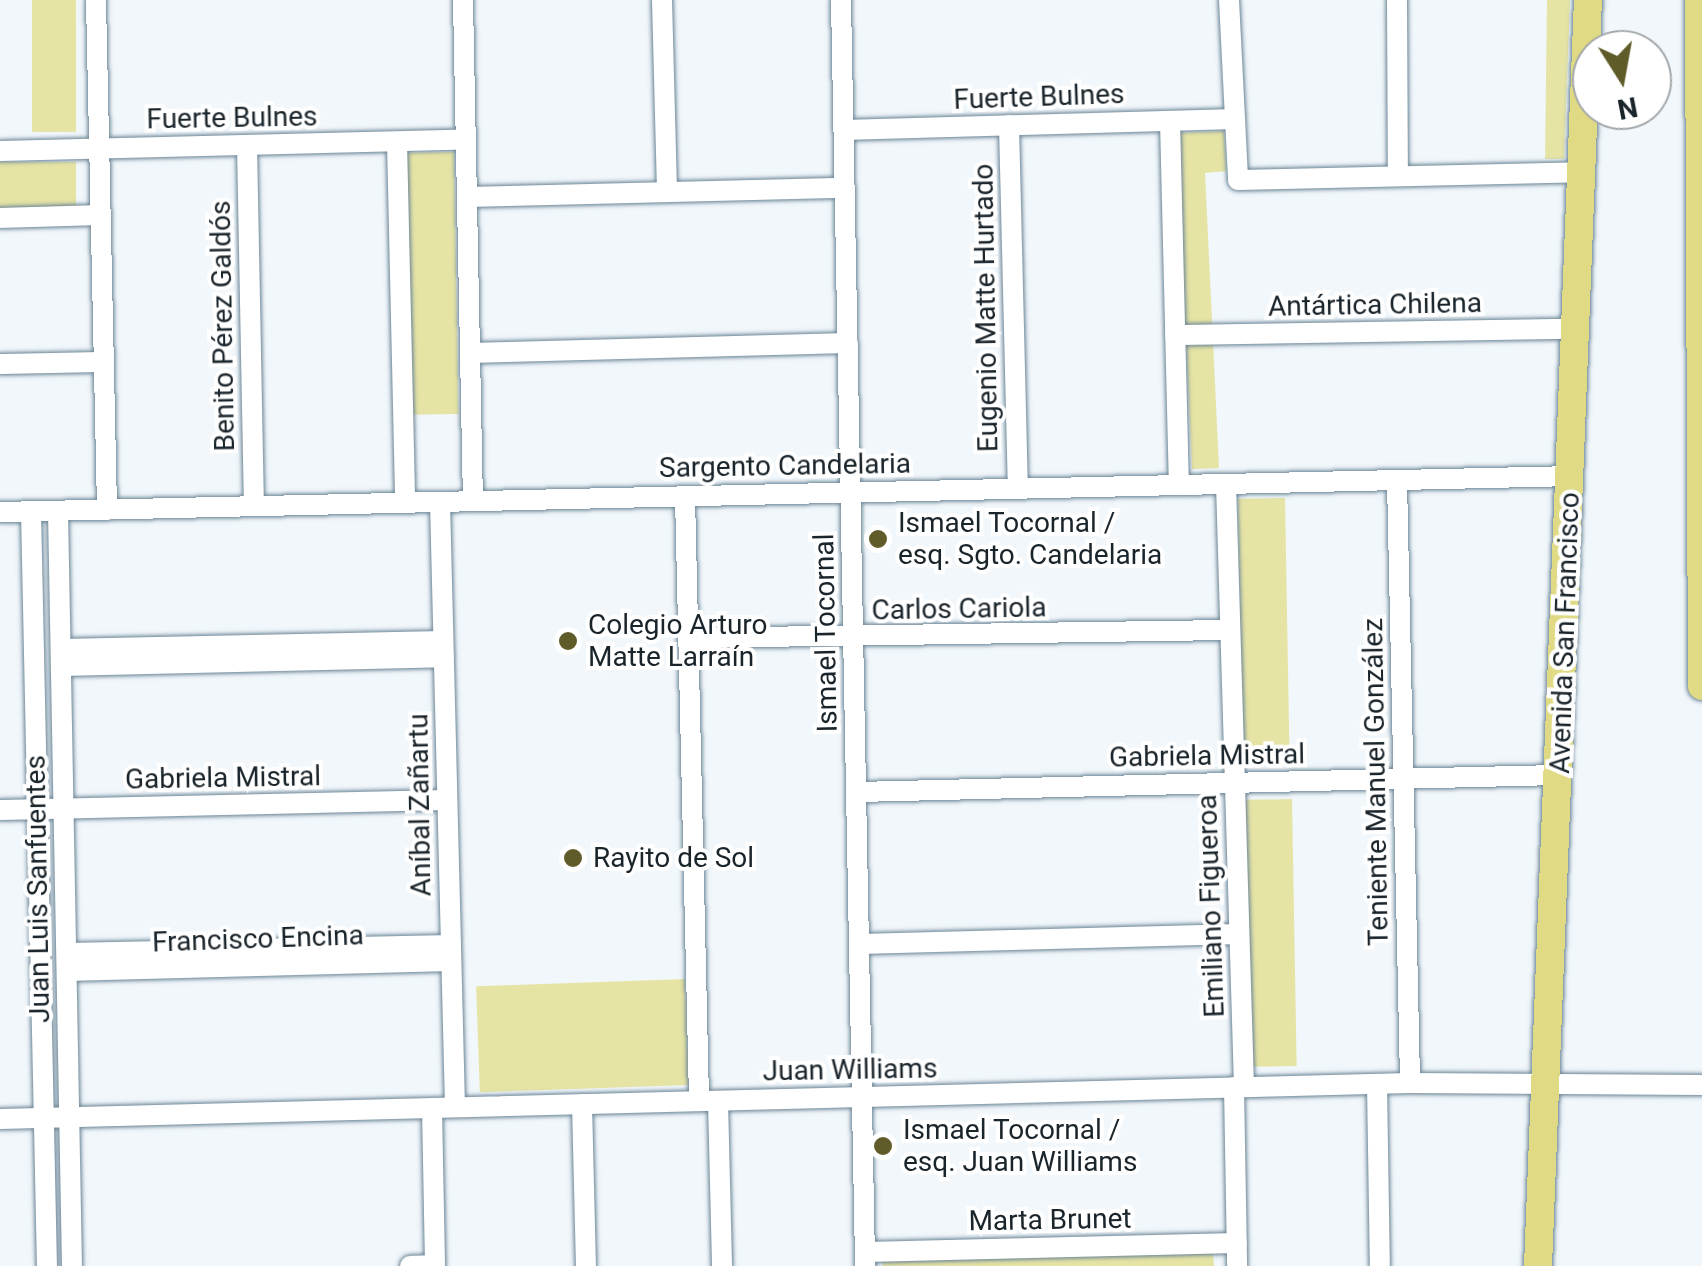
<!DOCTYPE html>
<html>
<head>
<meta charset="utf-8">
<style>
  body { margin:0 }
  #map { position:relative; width:1702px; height:1266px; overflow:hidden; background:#f1f7fb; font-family:Roboto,sans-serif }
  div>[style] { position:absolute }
  .green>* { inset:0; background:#e6e4a5; transform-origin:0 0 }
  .roads { filter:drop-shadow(0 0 2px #6b8597) drop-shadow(0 0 2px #6b8597) }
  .minor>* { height:20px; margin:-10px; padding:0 10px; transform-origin:10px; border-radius:10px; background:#fff }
  .major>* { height:28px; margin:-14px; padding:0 14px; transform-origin:14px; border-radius:14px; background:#dfda83 }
  .dots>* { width:28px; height:28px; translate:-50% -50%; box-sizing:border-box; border:5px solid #fff; border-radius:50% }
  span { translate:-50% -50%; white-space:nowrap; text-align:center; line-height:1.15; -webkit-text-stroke:8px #fff; paint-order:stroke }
  .street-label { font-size:28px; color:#1a242b }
  .poi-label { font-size:28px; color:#1a242b }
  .left { translate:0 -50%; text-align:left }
  .north { position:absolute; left:1572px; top:30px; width:100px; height:100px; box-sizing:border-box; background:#fff; border:2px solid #a3a7aa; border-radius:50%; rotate:169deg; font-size:28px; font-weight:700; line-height:40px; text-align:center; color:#1a242b }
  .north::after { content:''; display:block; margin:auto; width:35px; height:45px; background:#5f5c29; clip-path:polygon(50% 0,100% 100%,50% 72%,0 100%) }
</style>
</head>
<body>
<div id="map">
  <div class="green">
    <i style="left:32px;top:0;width:44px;height:132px"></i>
    <i style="clip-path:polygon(1547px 0,1570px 0,1564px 159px,1545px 159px)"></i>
    <i style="clip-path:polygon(1224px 131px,1226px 171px,1205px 173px,1219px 468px,1192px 469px,1176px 133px)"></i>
    <i style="left:454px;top:152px;width:262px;height:50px;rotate:89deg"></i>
    <i style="left:76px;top:162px;width:46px;height:76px;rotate:90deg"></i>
    <i style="left:1285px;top:498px;width:267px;height:47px;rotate:89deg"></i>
    <i style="left:1292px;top:799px;width:267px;height:47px;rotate:89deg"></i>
    <i style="left:685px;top:979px;width:106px;height:209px;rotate:88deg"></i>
    <i style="clip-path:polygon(1213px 1253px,1214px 1266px,883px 1266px,882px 1260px)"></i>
  </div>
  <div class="roads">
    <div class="minor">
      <i style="left:96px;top:0;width:510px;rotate:88.76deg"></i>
      <i style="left:463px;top:0;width:501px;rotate:88.86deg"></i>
      <i style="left:662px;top:0;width:192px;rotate:88.5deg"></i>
      <i style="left:841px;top:0;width:1266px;rotate:88.91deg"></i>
      <i style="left:1229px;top:0;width:180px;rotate:87.1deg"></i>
      <i style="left:1238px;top:180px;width:344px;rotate:-1.3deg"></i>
      <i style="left:1397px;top:0;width:176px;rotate:89.7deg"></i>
      <i style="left:1170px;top:121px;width:364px;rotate:88.6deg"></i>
      <i style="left:1009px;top:125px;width:363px;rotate:88.6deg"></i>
      <i style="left:844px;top:130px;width:391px;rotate:-1.6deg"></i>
      <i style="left:397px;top:142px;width:361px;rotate:88.7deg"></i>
      <i style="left:247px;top:145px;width:361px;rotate:88.9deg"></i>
      <i style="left:0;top:151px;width:466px;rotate:-1.4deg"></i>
      <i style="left:467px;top:197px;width:378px;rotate:-1.4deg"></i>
      <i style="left:0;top:218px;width:100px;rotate:-1.7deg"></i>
      <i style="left:1175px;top:335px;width:401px;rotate:-0.9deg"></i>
      <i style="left:470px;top:353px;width:378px;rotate:-1.5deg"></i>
      <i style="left:0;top:364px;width:103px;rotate:-1.1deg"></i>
      <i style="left:1397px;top:480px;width:603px;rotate:88.76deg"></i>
      <i style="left:1226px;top:484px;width:603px;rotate:88.29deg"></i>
      <i style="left:685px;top:496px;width:605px;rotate:88.67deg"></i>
      <i style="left:440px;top:502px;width:605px;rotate:88.58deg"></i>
      <i style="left:31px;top:511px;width:755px;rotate:88.79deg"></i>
      <i style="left:58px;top:511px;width:755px;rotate:88.94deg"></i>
      <i style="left:0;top:512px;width:1571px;rotate:-1.31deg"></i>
      <i style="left:688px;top:638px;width:542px;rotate:-0.85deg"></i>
      <i style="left:61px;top:649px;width:382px;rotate:-1.2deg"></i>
      <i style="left:61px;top:666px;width:383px;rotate:-1.3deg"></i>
      <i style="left:857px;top:792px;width:702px;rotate:-1.39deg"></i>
      <i style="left:0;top:810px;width:447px;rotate:-1.3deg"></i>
      <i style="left:860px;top:944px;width:379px;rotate:-1.5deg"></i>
      <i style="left:67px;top:953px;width:384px;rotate:-1.2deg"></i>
      <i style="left:67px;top:971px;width:384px;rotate:-1.5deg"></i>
      <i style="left:1377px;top:1084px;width:182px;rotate:89.1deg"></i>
      <i style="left:1234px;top:1087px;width:179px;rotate:89deg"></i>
      <i style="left:718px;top:1101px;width:165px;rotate:88.6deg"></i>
      <i style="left:582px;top:1104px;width:162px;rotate:88.6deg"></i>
      <i style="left:432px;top:1108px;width:158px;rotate:88.9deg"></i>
      <i style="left:0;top:1119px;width:1410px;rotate:-1.46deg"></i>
      <i style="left:1410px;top:1083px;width:292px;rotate:0.4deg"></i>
      <i style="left:865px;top:1252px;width:372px;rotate:-1.4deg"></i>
      <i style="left:410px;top:1266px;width:25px;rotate:-2deg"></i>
    </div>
    <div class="major">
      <i style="left:1699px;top:0;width:686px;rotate:89.75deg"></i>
      <i style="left:1538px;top:1266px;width:1267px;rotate:-87.74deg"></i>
    </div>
  </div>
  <div class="dots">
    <i style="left:878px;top:539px;background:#5f5c29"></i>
    <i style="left:568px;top:641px;background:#5f5c29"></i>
    <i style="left:573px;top:858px;background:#5f5c29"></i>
    <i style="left:883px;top:1146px;background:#5f5c29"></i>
  </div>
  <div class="street-label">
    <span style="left:1039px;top:97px;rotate:-2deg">Fuerte Bulnes</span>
    <span style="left:232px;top:118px;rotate:-1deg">Fuerte Bulnes</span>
    <span style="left:1375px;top:305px;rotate:-1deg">Antártica Chilena</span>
    <span style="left:986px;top:308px;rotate:-91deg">Eugenio Matte Hurtado</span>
    <span style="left:223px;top:326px;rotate:-91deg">Benito Pérez Galdós</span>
    <span style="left:785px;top:466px;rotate:-1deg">Sargento Candelaria</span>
    <span style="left:959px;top:609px;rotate:-1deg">Carlos Cariola</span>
    <span style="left:826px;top:633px;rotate:-91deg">Ismael Tocornal</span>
    <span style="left:1565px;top:633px;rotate:-88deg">Avenida San Francisco</span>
    <span style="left:1207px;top:756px;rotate:-1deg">Gabriela Mistral</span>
    <span style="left:223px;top:778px;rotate:-1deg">Gabriela Mistral</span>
    <span style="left:1376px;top:782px;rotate:-91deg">Teniente Manuel González</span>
    <span style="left:420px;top:805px;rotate:-91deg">Aníbal Zañartu</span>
    <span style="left:38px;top:889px;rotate:-91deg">Juan Luis Sanfuentes</span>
    <span style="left:1211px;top:906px;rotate:-92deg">Emiliano Figueroa</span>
    <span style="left:258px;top:939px;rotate:-2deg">Francisco Encina</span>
    <span style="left:850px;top:1070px;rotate:-1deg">Juan Williams</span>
    <span style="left:1050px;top:1220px;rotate:-1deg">Marta Brunet</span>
  </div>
  <div class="poi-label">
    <span class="left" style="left:898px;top:539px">Ismael Tocornal /<br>esq. Sgto. Candelaria</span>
    <span class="left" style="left:588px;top:641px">Colegio Arturo<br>Matte Larraín</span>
    <span class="left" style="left:593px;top:858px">Rayito de Sol</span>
    <span class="left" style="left:903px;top:1146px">Ismael Tocornal /<br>esq. Juan Williams</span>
  </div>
  <div class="north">N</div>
</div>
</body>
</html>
